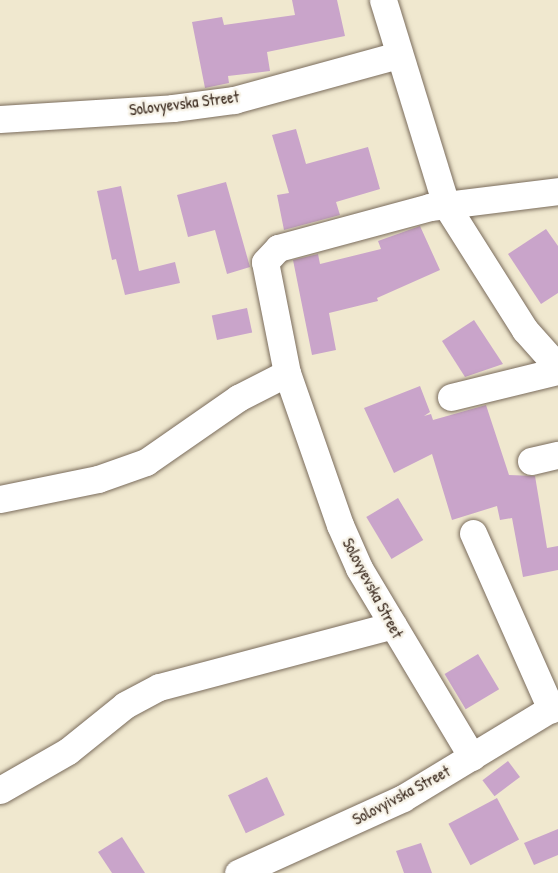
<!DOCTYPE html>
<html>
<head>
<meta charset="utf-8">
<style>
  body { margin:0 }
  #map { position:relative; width:558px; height:873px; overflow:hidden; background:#f0e8cf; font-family:"Patrick Hand",sans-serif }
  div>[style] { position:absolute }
  .building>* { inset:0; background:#c9a4ca; transform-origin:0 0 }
  .roads { filter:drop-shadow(0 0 2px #7a6c5c) drop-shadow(0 0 2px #7a6c5c) }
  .minor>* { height:27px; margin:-13.5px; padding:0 13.5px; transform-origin:13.5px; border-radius:13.5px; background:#fff }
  span { translate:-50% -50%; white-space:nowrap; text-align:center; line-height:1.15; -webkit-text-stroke:5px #f7f3e8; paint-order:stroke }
  .street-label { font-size:16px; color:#3b2a1e }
</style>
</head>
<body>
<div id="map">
  <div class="building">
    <i style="clip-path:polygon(292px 0,337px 0,345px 36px,267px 52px,270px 71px,228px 76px,229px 83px,205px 88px,192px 22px,222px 17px,224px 25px,295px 15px)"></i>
    <i style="clip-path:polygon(296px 129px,306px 164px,368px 147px,380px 189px,336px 202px,340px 215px,284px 230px,277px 195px,289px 193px,272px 135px)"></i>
    <i style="clip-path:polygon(226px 182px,250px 267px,227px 274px,215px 230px,188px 237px,177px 195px)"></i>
    <i style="clip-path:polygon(121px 186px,139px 271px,175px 262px,180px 283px,125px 295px,116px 259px,112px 260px,97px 191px)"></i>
    <i style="clip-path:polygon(420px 226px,440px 270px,377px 298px,378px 301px,329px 313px,336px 350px,312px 355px,293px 260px,318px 254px,320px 264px,381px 249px,378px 241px)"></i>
    <i style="clip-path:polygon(546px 229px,558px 246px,558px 293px,541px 304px,508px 254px)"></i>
    <i style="left:247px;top:308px;width:25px;height:36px;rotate:78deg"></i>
    <i style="clip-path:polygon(474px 320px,503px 364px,465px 377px,442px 341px)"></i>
    <i style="clip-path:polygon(420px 386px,430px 412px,424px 416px,431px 414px,433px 420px,486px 405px,509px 475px,535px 476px,547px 548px,558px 546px,558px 570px,523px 577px,512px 518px,500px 520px,497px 506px,452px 520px,432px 454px,394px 473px,364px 408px)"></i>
    <i style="left:398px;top:498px;width:49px;height:37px;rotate:59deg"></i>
    <i style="left:478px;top:654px;width:41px;height:39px;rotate:59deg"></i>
    <i style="left:508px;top:761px;width:20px;height:32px;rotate:53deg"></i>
    <i style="left:267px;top:777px;width:42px;height:43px;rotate:65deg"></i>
    <i style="left:497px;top:798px;width:47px;height:55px;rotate:62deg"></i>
    <i style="clip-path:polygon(558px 829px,558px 855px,534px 865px,524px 843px)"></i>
    <i style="clip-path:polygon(122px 837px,145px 873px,112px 873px,98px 852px)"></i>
    <i style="clip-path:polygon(421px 843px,432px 873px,404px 873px,396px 851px)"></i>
  </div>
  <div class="roads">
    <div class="minor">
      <i style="left:383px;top:0;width:214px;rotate:72.9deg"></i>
      <i style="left:446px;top:205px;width:148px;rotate:57.7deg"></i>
      <i style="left:525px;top:330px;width:50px;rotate:48.3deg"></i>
      <i style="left:0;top:119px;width:173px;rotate:-3.6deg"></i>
      <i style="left:173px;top:108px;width:62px;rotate:-7.5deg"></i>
      <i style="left:234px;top:100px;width:171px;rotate:-15.3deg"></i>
      <i style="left:451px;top:397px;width:110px;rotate:-13.7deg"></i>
      <i style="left:531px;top:461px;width:28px;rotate:-13deg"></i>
      <i style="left:0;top:499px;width:100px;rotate:-11.5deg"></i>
      <i style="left:98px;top:479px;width:51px;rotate:-19.5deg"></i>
      <i style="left:146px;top:462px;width:112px;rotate:-34.8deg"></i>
      <i style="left:238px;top:398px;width:55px;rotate:-27deg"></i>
      <i style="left:473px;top:533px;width:193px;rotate:66.1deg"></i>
      <i style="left:472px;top:757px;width:220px;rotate:-120.9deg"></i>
      <i style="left:359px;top:568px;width:47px;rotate:-113.8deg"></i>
      <i style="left:340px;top:525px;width:161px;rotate:-109.2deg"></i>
      <i style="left:287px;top:373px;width:113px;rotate:-101.2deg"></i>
      <i style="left:265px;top:262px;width:19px;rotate:-47deg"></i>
      <i style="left:278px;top:248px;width:157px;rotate:-15.1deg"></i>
      <i style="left:430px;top:207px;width:129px;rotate:-7.1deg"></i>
      <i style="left:0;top:790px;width:78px;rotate:-29.8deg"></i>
      <i style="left:68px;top:751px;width:73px;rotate:-38.9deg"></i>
      <i style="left:125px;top:705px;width:38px;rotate:-28deg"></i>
      <i style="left:159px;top:687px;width:242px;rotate:-14.8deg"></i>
      <i style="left:238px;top:873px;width:181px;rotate:-24.4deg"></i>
      <i style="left:403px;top:798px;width:181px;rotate:-31.2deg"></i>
    </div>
  </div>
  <div class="street-label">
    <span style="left:184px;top:103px;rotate:-7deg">Solovyevska Street</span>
    <span style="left:373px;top:588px;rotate:62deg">Solovyevska Street</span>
    <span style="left:401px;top:795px;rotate:-28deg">Solovyivska Street</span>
  </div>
</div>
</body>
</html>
